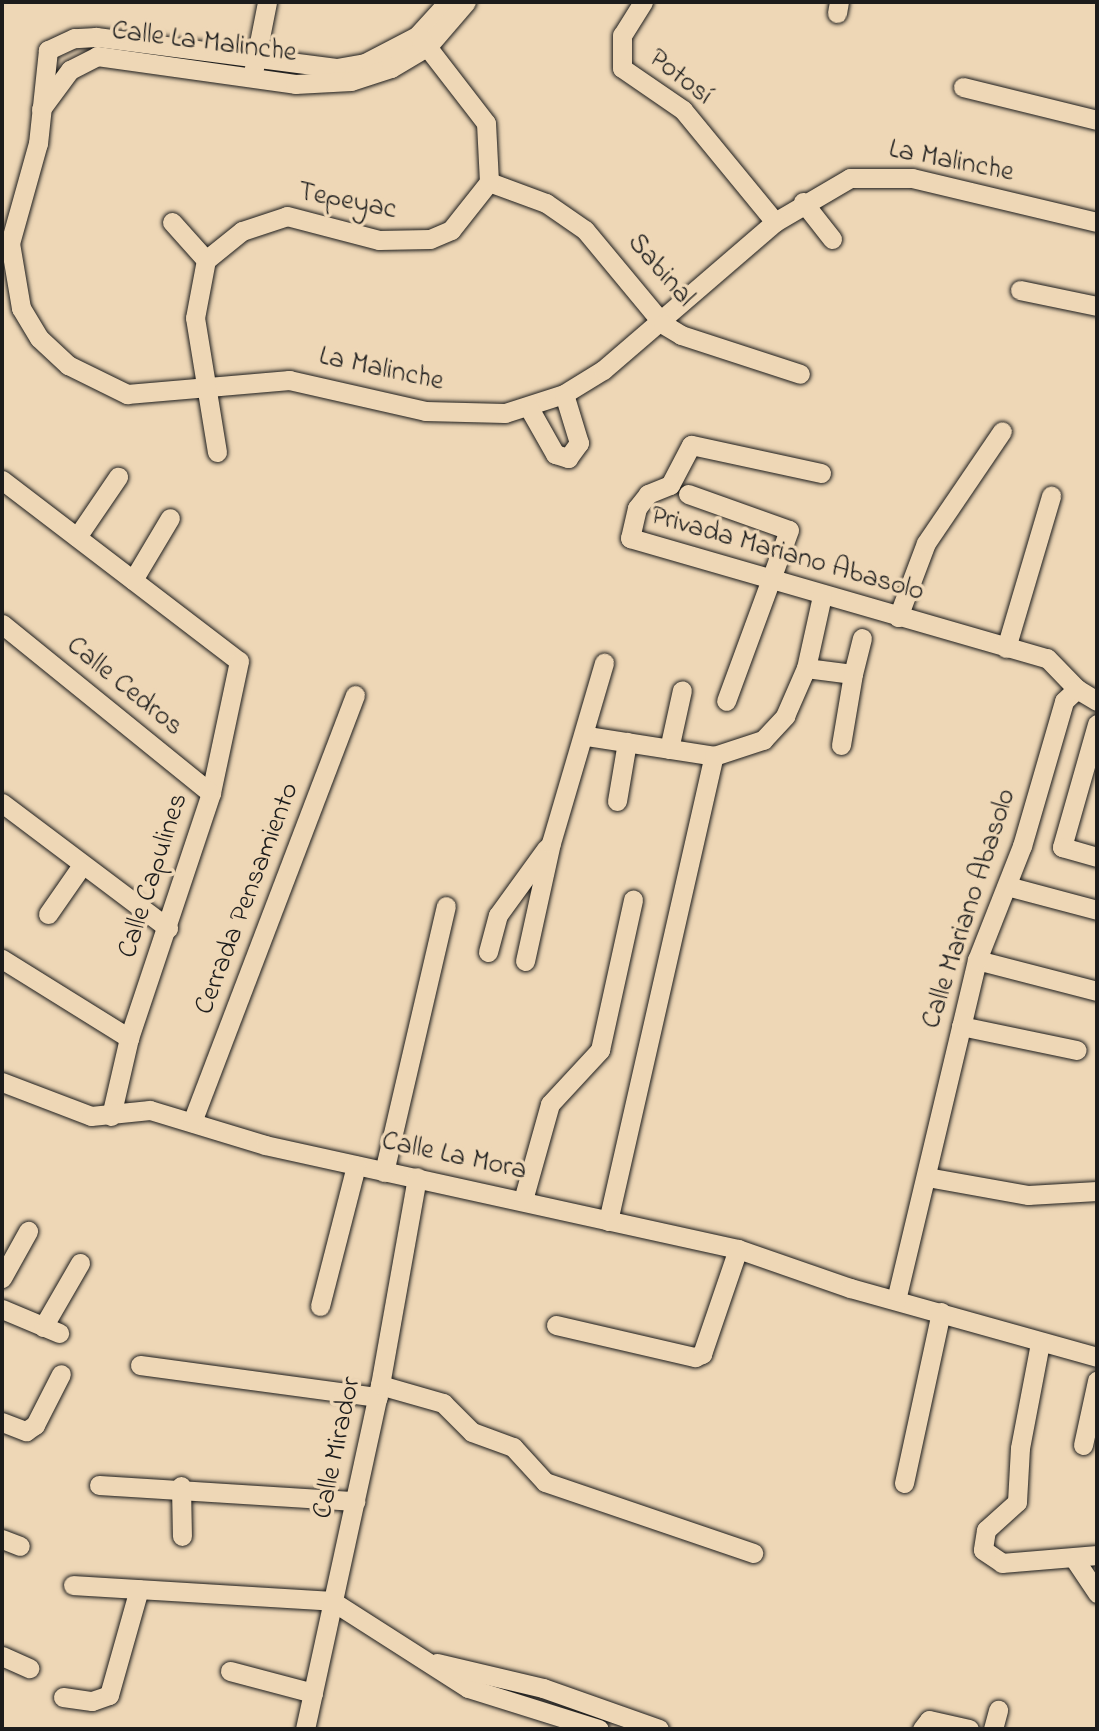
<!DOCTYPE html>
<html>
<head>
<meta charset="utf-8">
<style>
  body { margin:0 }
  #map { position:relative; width:1099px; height:1731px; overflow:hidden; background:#eed7b6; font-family:"Indie Flower",sans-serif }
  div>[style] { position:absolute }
  .roads { filter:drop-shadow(0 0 2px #1c1c1c) drop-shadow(0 0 2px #1c1c1c) }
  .minor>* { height:19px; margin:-9.5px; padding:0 9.5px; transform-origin:9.5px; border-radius:9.5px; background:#eed7b6 }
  span { translate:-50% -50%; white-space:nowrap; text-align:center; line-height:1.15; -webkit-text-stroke:7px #eed7b6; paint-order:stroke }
  .street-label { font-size:28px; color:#1c1c1c }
  .frame { position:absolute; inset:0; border:4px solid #1c1c1c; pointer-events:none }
</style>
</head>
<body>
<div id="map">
  <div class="roads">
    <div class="minor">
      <i style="left:448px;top:2px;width:46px;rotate:132.4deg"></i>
      <i style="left:417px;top:36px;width:59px;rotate:152.6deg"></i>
      <i style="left:365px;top:63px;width:29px;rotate:170deg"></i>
      <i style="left:336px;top:68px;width:242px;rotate:-172.6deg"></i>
      <i style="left:96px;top:37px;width:22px;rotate:177deg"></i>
      <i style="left:74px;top:38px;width:29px;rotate:155deg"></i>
      <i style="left:48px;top:50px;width:94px;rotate:96.1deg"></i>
      <i style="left:38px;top:143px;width:104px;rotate:105.6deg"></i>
      <i style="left:10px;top:243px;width:66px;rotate:80.4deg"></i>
      <i style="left:21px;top:308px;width:35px;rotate:59deg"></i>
      <i style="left:39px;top:338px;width:40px;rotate:43deg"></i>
      <i style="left:68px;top:365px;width:66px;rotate:26.2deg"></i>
      <i style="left:127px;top:394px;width:163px;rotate:-4.9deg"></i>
      <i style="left:289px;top:380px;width:139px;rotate:12.8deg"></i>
      <i style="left:425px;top:411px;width:80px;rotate:1.4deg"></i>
      <i style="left:505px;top:413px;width:62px;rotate:-17.9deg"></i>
      <i style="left:564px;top:394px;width:46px;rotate:-31.6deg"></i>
      <i style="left:603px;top:370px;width:227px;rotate:-40.7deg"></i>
      <i style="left:775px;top:222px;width:87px;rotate:-30.4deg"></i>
      <i style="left:850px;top:178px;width:62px"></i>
      <i style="left:912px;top:178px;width:190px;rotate:13.4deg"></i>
      <i style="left:643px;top:2px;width:39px;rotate:122deg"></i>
      <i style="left:622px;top:35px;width:33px;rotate:90deg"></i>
      <i style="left:622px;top:68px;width:74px;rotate:34.5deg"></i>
      <i style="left:683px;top:110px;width:145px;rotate:50.6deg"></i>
      <i style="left:837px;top:13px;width:11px;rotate:-80deg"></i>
      <i style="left:253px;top:73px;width:72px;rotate:-78.8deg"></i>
      <i style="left:963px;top:87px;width:138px;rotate:13.8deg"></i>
      <i style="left:41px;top:109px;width:49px;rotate:-53.4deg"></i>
      <i style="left:70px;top:70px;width:30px;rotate:-27deg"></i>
      <i style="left:97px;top:56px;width:200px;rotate:8deg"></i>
      <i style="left:295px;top:84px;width:56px;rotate:-3.1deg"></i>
      <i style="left:351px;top:81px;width:42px;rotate:-18deg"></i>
      <i style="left:391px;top:68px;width:43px;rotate:-30.7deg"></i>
      <i style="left:428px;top:46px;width:58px;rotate:-49.2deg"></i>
      <i style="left:489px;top:182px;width:61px;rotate:20.2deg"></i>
      <i style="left:546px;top:203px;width:47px;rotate:34.7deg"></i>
      <i style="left:585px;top:230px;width:122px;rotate:50.3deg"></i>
      <i style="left:663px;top:324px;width:21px;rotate:31deg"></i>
      <i style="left:681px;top:335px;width:125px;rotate:18.1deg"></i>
      <i style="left:803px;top:202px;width:47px;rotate:51.9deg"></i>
      <i style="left:172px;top:222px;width:51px;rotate:48.2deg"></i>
      <i style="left:1020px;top:290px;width:79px;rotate:11.7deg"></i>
      <i style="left:529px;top:408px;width:53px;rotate:60.5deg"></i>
      <i style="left:555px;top:454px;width:14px;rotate:17deg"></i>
      <i style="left:568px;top:458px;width:19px;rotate:-54deg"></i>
      <i style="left:579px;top:443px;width:51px;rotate:-107deg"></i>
      <i style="left:217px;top:452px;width:136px;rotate:-99.3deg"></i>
      <i style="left:195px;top:318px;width:59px;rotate:-79.3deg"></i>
      <i style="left:206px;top:260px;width:46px;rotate:-38.9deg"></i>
      <i style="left:242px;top:231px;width:47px;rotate:-18.4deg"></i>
      <i style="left:287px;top:216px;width:95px;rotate:14.6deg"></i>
      <i style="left:379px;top:240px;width:51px;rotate:-1.1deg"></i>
      <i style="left:430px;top:239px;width:23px;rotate:-23deg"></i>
      <i style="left:451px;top:230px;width:61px;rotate:-51.6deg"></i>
      <i style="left:489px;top:182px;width:59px;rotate:-92.9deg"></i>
      <i style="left:486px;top:123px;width:111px;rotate:-127.7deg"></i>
      <i style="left:821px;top:473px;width:133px;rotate:-167.8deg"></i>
      <i style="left:691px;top:445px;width:45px;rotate:117.7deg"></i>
      <i style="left:670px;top:485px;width:24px;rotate:158deg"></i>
      <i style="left:648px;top:494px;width:18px;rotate:128deg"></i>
      <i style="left:637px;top:508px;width:31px;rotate:103deg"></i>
      <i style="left:630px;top:538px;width:434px;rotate:16.1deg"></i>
      <i style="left:1047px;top:658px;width:43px;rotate:45.9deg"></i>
      <i style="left:2px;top:480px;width:298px;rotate:37.4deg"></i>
      <i style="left:239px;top:661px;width:135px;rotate:102deg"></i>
      <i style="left:211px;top:793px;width:258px;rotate:108.5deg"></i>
      <i style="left:129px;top:1038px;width:80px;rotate:103deg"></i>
      <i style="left:688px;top:494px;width:107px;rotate:19.6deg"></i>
      <i style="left:789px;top:530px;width:182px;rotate:110.2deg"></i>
      <i style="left:77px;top:537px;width:73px;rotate:-55.7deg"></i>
      <i style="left:133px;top:580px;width:72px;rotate:-59.2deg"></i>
      <i style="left:898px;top:617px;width:79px;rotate:-69.3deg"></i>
      <i style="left:926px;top:543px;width:135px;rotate:-55.8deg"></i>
      <i style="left:2px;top:624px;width:269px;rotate:39deg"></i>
      <i style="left:1006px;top:648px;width:159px;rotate:-73.5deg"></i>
      <i style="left:806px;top:668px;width:47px;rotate:7.3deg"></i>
      <i style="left:853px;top:674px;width:72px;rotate:99.6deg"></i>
      <i style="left:853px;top:674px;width:37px;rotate:-76deg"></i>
      <i style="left:1097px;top:724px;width:128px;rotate:105.9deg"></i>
      <i style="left:1062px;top:847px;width:36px;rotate:16deg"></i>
      <i style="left:587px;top:736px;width:129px;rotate:8.9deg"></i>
      <i style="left:669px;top:749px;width:60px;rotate:-77.6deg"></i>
      <i style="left:617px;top:801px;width:60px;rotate:-80.4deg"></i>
      <i style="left:2px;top:803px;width:208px;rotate:37deg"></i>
      <i style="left:1007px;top:886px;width:93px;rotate:14.9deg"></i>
      <i style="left:48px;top:914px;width:60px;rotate:-55.2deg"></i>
      <i style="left:488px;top:952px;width:38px;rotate:-75deg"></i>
      <i style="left:498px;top:915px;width:82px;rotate:-54deg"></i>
      <i style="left:2px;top:959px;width:150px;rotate:31.9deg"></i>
      <i style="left:977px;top:960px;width:124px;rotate:14.5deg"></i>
      <i style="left:525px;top:961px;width:121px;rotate:-77.6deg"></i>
      <i style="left:551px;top:843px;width:188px;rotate:-73.6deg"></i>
      <i style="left:961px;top:1026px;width:118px;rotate:11.7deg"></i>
      <i style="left:2px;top:1082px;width:95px;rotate:20.9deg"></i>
      <i style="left:91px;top:1116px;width:59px;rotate:-5.8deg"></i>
      <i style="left:150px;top:1110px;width:120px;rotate:16.9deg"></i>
      <i style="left:265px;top:1145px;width:484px;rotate:12.4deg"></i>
      <i style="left:738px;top:1249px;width:119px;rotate:19.2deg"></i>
      <i style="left:850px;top:1288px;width:256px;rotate:15.6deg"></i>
      <i style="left:192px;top:1122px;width:457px;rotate:-69.1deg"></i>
      <i style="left:384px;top:1172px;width:273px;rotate:-76.9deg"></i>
      <i style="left:927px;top:1177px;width:103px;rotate:10.1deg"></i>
      <i style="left:1028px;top:1195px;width:69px;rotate:-3.3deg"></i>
      <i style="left:523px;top:1200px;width:100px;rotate:-74.3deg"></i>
      <i style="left:550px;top:1104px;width:74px;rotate:-47.2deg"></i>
      <i style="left:600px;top:1050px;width:154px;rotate:-77.6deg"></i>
      <i style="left:608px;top:1221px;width:477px;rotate:-77.2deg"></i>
      <i style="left:714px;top:756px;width:52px;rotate:-18.1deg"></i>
      <i style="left:763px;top:740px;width:33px;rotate:-47deg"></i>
      <i style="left:785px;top:716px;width:52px;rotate:-66.4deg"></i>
      <i style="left:806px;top:668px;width:74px;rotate:-77.5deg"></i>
      <i style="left:2px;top:1278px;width:54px;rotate:-61deg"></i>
      <i style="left:896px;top:1300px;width:350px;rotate:-76.6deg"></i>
      <i style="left:977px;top:960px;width:123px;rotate:-68.5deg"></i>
      <i style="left:1022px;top:846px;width:151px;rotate:-73.8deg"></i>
      <i style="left:1064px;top:701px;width:18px;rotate:-43deg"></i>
      <i style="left:1077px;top:689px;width:23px;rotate:31deg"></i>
      <i style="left:320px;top:1306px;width:145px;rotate:-75.6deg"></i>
      <i style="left:2px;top:1309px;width:62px;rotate:22.8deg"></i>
      <i style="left:556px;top:1325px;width:143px;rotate:13deg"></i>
      <i style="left:695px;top:1357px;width:8px;rotate:-23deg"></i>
      <i style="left:702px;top:1354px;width:111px;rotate:-71.1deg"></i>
      <i style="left:43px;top:1327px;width:74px;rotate:-60deg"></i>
      <i style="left:1040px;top:1343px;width:107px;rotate:100.8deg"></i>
      <i style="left:1020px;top:1448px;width:54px;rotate:93.2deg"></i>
      <i style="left:1017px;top:1502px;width:42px;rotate:137.9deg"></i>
      <i style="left:986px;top:1530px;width:20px;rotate:99deg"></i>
      <i style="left:983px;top:1550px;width:23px;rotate:34deg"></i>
      <i style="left:1002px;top:1563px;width:95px;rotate:-4.8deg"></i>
      <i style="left:140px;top:1365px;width:240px;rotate:7.7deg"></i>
      <i style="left:380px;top:1385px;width:66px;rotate:15.9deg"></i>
      <i style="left:443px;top:1403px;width:41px;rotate:45deg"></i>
      <i style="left:472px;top:1432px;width:44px;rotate:20.1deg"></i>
      <i style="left:513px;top:1447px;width:47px;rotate:47.6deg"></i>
      <i style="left:545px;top:1482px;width:220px;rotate:18.8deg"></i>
      <i style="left:2px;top:1422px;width:26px;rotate:21deg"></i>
      <i style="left:26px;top:1431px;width:11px;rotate:-34deg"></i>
      <i style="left:35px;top:1425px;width:57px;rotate:-63deg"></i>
      <i style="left:1083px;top:1445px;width:66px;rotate:-77.7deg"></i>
      <i style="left:904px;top:1483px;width:175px;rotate:-77.8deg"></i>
      <i style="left:99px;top:1485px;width:257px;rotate:3.6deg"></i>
      <i style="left:181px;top:1486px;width:50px;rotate:88.9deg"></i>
      <i style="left:2px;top:1539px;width:19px;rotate:21deg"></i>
      <i style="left:1075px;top:1560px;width:40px;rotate:56deg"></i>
      <i style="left:73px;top:1585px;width:259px;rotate:3.5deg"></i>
      <i style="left:332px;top:1601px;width:161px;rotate:32.6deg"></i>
      <i style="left:468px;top:1688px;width:137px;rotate:17.4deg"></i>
      <i style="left:2px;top:1656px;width:30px;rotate:24deg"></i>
      <i style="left:437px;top:1663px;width:109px;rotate:13.3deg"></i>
      <i style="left:543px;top:1688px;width:123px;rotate:19.5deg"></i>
      <i style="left:230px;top:1671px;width:86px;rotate:14.8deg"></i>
      <i style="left:63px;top:1697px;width:29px;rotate:8deg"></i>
      <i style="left:92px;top:1701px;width:18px;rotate:-19deg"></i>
      <i style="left:109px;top:1695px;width:110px;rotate:-74.2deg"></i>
      <i style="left:305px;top:1729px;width:352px;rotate:-77.7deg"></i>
      <i style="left:380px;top:1385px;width:211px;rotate:-79.9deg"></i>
      <i style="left:922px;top:1729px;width:11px;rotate:-52deg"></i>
      <i style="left:929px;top:1720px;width:41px;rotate:12.7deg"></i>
      <i style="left:993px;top:1729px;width:20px;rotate:-75deg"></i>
    </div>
  </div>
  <div class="street-label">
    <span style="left:204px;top:43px;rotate:7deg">Calle La Malinche</span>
    <span style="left:680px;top:78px;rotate:38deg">Potosí</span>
    <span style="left:951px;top:162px;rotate:11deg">La Malinche</span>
    <span style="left:347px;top:202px;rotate:11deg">Tepeyac</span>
    <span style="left:660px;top:271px;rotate:49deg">Sabinal</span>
    <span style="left:381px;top:370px;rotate:12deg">La Malinche</span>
    <span style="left:787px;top:555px;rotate:16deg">Privada Mariano Abasolo</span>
    <span style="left:124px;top:687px;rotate:39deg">Calle Cedros</span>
    <span style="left:154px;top:876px;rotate:-72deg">Calle Capulines</span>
    <span style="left:248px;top:899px;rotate:-69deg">Cerrada Pensamiento</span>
    <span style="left:970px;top:909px;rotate:-72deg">Calle Mariano Abasolo</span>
    <span style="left:454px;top:1157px;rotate:12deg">Calle La Mora</span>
    <span style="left:338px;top:1448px;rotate:-78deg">Calle Mirador</span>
  </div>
  <div class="frame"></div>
</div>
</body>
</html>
